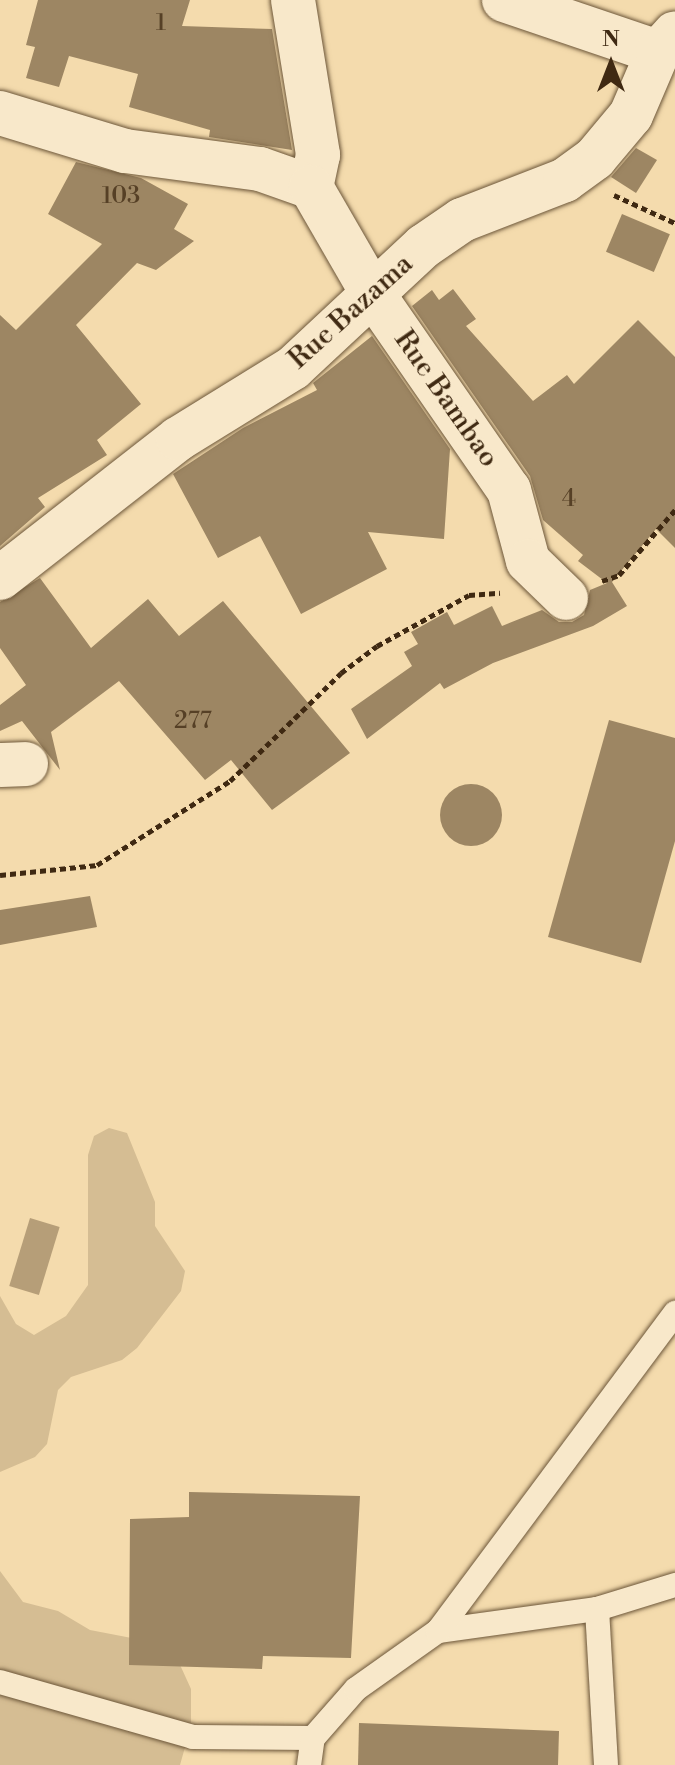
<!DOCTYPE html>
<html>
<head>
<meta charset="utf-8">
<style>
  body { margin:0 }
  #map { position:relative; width:675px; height:1765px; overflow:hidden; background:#f4dbad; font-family:"Libre Bodoni",serif }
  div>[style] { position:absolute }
  .green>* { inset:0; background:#d5bd93 }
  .water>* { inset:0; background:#b69e78; transform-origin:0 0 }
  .building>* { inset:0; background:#9d8663; transform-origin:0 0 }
  .round { border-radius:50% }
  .path>* { height:5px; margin-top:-2.5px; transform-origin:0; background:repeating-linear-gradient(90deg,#3f2912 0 6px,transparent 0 10px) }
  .roads { filter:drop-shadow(0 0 2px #6c5639) drop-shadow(0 0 2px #6c5639) }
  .lane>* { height:24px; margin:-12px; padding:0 12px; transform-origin:12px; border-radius:12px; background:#f8e8ca }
  .street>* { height:44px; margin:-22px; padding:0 22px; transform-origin:22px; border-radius:22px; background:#f8e8ca }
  span { translate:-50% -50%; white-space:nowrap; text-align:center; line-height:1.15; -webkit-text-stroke:6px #f8e8ca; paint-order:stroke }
  .number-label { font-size:24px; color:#564026 }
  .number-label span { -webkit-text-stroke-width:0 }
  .street-label { font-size:28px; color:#3f2912 }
  .north { position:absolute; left:571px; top:24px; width:80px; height:80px; -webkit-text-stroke:6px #f8e8ca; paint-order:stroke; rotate:0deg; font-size:22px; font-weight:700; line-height:32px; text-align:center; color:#3f2912 }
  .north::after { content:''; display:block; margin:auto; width:28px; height:36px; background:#3f2912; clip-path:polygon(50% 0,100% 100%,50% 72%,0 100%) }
</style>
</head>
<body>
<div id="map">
  <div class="green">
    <i style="clip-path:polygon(109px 1128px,127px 1133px,155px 1202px,155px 1226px,185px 1271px,181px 1291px,137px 1348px,122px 1360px,71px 1377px,58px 1390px,47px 1444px,35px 1457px,0 1472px,0 1296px,16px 1324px,34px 1335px,66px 1316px,88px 1285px,88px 1155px,94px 1136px)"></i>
    <i style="clip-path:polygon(0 1571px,23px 1602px,58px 1611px,90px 1630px,142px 1640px,176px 1656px,191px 1689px,191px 1726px,180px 1765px,0 1765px)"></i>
  </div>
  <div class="water">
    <i style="left:30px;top:1218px;width:31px;height:71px;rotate:17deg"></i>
  </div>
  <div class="building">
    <i style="clip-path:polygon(38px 0,190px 0,182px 26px,272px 29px,292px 150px,209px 137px,210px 130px,129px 107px,138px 74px,69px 56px,59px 87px,26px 78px,35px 47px,26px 45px)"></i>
    <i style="clip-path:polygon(636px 148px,657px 160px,636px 193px,611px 177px)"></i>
    <i style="clip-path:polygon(76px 162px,141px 178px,188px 204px,174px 229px,194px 241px,156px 270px,137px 263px,76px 325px,141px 404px,97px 440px,107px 455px,38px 498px,45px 507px,0 546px,0 315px,16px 330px,102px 244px,48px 214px)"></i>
    <i style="left:622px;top:214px;width:52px;height:41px;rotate:23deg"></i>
    <i style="clip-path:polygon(453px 289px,476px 319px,466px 326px,533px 401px,567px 375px,574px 384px,638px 320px,675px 357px,675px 548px,656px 529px,612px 582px,627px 606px,593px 626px,493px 663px,444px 689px,440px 683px,367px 739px,351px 709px,412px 666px,404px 652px,418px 644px,411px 632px,447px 612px,454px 625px,492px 606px,502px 626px,542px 610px,559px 622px,572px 622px,584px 615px,590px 590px,607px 583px,578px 561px,583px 555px,543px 520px,530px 476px,412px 306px,432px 290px,439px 300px)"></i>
    <i style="clip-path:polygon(372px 336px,450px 449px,444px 539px,368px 532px,387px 569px,301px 614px,260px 536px,218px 558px,173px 474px,243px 428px,317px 390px,313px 383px)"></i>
    <i style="clip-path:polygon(40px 578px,91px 648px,148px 599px,179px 636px,223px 601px,350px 753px,272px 810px,231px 760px,205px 780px,119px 681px,51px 732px,60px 770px,22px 721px,0 731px,0 705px,26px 685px,0 648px,0 602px)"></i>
    <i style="clip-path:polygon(609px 720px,675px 738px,675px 841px,641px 963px,548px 937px)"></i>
    <i class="round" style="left:440px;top:784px;width:62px;height:62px"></i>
    <i style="clip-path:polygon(90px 896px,97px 927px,0 945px,0 910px)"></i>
    <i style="clip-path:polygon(189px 1492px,360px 1496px,351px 1658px,263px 1656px,262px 1669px,129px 1665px,130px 1519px,189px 1517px)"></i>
    <i style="clip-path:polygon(359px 1723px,559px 1731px,558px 1765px,358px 1765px)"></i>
  </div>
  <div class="path">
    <i style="left:614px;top:195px;width:67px;rotate:24.7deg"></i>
    <i style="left:602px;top:581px;width:18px;rotate:-19deg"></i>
    <i style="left:619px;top:575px;width:86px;rotate:-49.3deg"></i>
    <i style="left:0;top:875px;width:98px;rotate:-5.9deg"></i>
    <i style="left:97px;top:865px;width:157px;rotate:-32.3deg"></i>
    <i style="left:230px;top:781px;width:155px;rotate:-44.2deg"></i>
    <i style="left:341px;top:673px;width:45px;rotate:-36.9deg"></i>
    <i style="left:377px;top:646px;width:105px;rotate:-29deg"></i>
    <i style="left:469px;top:595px;width:31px;rotate:-4deg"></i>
  </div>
  <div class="roads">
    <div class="lane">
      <i style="left:597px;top:1609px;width:156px;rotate:86.7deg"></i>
      <i style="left:438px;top:1631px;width:161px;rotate:-7.9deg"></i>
      <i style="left:597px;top:1609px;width:82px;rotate:-17.1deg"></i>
      <i style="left:0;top:1682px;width:201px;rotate:15.9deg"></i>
      <i style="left:193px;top:1737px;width:120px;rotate:0.5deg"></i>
      <i style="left:309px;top:1765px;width:27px;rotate:-82deg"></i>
      <i style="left:313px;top:1738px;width:65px;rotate:-48.7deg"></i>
      <i style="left:356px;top:1689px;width:100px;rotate:-35.3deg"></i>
      <i style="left:438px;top:1631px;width:397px;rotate:-53.3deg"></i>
    </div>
    <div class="street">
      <i style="left:293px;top:0;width:157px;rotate:80.8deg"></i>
      <i style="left:318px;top:155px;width:33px;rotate:102deg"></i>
      <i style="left:504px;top:0;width:163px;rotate:18.7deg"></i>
      <i style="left:0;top:113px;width:131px;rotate:16.9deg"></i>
      <i style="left:125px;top:151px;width:136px;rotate:7.6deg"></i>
      <i style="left:260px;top:169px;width:54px;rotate:19.4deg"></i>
      <i style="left:311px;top:187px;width:120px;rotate:60deg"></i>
      <i style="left:371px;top:291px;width:242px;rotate:55.3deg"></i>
      <i style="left:509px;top:490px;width:73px;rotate:75deg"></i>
      <i style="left:528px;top:561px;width:53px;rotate:44.2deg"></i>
      <i style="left:0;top:578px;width:226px;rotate:-38deg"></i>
      <i style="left:178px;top:439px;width:135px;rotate:-31.7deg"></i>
      <i style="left:293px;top:368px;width:179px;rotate:-43deg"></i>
      <i style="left:424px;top:246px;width:46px;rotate:-34.4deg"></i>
      <i style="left:462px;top:220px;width:110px;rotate:-21.2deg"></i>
      <i style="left:565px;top:180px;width:37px;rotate:-36deg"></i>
      <i style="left:595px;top:158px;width:56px;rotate:-50.1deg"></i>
      <i style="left:631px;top:115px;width:69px;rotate:-66.8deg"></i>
      <i style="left:658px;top:52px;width:25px;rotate:-48deg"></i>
      <i style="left:0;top:765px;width:26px;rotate:-2deg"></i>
    </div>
  </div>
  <div class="number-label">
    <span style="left:161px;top:24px">1</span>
    <span style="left:121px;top:197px">103</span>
    <span style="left:569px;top:500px">4</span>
    <span style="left:193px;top:722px">277</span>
  </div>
  <div class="street-label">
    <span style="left:351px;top:312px;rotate:-42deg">Rue Bazama</span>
    <span style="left:446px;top:399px;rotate:55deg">Rue Bambao</span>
  </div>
  <div class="north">N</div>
</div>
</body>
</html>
